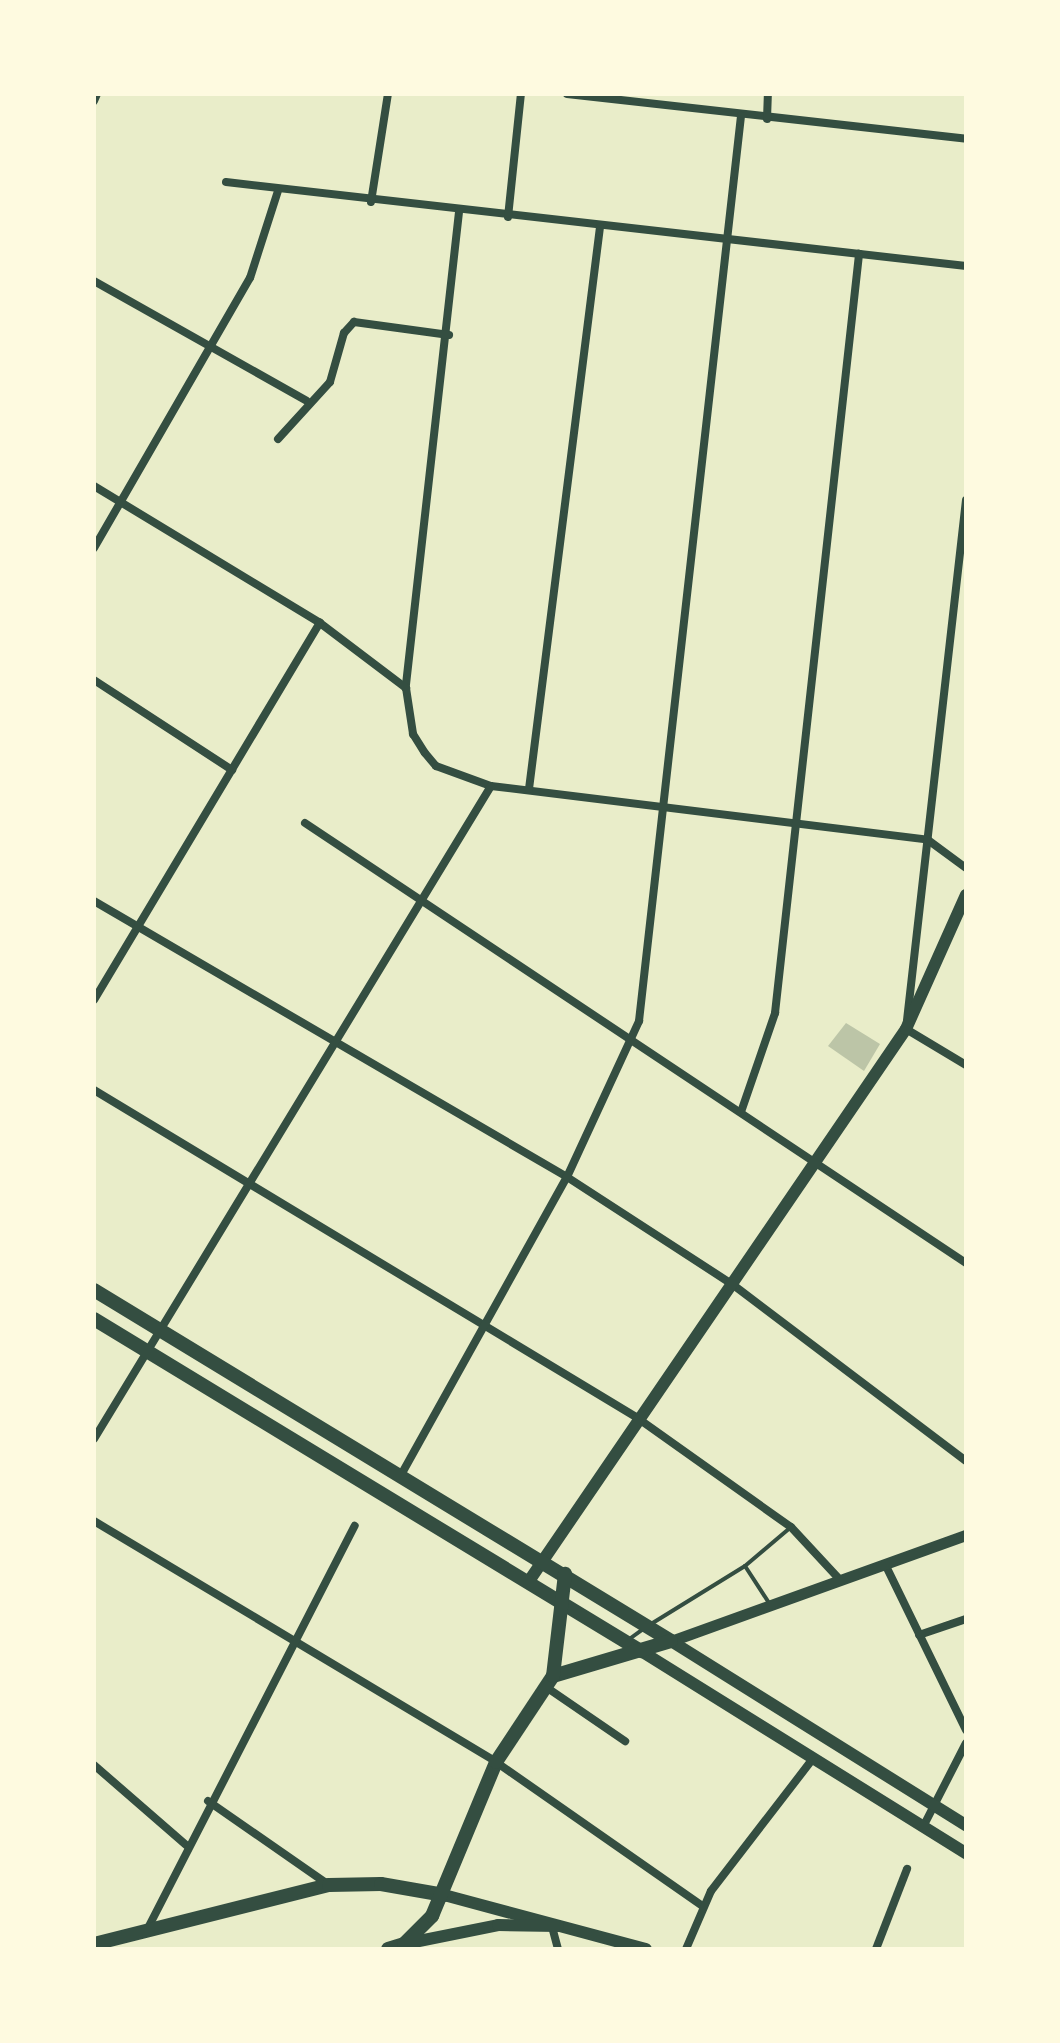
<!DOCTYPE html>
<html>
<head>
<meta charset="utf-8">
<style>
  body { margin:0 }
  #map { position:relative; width:1060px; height:2043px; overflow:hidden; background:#e9edc9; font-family:Figtree,sans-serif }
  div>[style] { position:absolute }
  .building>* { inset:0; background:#bcc5a7 }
  .service>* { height:4px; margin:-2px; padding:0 2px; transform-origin:2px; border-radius:2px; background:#344e41 }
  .minor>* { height:8px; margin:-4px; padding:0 4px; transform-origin:4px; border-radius:4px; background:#344e41 }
  .tertiary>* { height:11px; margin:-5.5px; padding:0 5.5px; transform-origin:5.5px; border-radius:5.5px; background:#344e41 }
  .secondary>* { height:12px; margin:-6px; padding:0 6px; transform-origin:6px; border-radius:6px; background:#344e41 }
  .primary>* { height:14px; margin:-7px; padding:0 7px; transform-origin:7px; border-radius:7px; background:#344e41 }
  span { translate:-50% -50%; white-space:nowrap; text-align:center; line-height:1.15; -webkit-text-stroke:6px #fefae0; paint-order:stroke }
  .frame { position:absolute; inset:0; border:96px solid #fefae0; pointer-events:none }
</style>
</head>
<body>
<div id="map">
  <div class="building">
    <i style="clip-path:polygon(846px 1023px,880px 1044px,864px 1071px,828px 1046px)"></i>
  </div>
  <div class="service">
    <i style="left:745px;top:1566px;width:60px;rotate:-40.3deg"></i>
    <i style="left:651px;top:1624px;width:110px;rotate:-31.7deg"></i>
    <i style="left:745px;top:1566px;width:44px;rotate:57deg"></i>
    <i style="left:628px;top:1640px;width:19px;rotate:-36deg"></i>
  </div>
  <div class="minor">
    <i style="left:567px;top:94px;width:402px;rotate:6.4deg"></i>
    <i style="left:94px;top:101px;width:8px;rotate:-67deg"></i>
    <i style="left:767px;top:119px;width:25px;rotate:-88deg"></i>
    <i style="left:226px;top:182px;width:745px;rotate:6.48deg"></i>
    <i style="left:371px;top:202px;width:109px;rotate:-81.1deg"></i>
    <i style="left:459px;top:212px;width:479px;rotate:96.4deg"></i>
    <i style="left:406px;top:688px;width:47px;rotate:81.3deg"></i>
    <i style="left:413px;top:734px;width:22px;rotate:58deg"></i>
    <i style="left:425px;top:753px;width:17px;rotate:50deg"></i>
    <i style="left:436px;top:766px;width:59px;rotate:20deg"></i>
    <i style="left:491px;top:786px;width:440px;rotate:7deg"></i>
    <i style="left:928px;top:840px;width:47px;rotate:36.4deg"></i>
    <i style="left:508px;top:217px;width:124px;rotate:-84deg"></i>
    <i style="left:94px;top:281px;width:244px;rotate:29.4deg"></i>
    <i style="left:278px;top:439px;width:77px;rotate:-47.6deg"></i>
    <i style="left:330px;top:382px;width:51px;rotate:-74.1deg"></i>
    <i style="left:344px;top:333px;width:15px;rotate:-48deg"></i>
    <i style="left:354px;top:322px;width:96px;rotate:7.8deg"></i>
    <i style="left:94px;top:486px;width:264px;rotate:31.2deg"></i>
    <i style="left:320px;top:623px;width:108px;rotate:37.1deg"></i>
    <i style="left:966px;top:500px;width:532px;rotate:96.47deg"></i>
    <i style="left:906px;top:1029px;width:70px;rotate:31deg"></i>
    <i style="left:94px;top:548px;width:312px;rotate:-60deg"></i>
    <i style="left:250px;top:278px;width:91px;rotate:-72.2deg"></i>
    <i style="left:94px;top:680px;width:165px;rotate:33.1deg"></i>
    <i style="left:529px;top:789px;width:566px;rotate:-82.8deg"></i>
    <i style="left:305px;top:823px;width:794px;rotate:33.65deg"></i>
    <i style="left:94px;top:901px;width:548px;rotate:30.26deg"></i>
    <i style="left:567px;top:1177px;width:197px;rotate:33deg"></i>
    <i style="left:732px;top:1284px;width:293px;rotate:37.1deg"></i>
    <i style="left:94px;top:1000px;width:440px;rotate:-59.1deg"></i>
    <i style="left:94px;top:1090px;width:633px;rotate:31.1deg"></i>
    <i style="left:636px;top:1417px;width:190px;rotate:35.4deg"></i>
    <i style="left:791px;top:1527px;width:72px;rotate:47.2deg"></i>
    <i style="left:741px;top:1112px;width:105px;rotate:-71deg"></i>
    <i style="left:775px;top:1013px;width:764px;rotate:-83.68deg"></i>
    <i style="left:94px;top:1439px;width:764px;rotate:-58.7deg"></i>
    <i style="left:401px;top:1475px;width:341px;rotate:-60.9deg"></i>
    <i style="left:567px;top:1177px;width:172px;rotate:-65.2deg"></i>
    <i style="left:639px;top:1021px;width:911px;rotate:-83.57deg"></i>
    <i style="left:94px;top:1521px;width:469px;rotate:30.9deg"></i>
    <i style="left:496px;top:1762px;width:250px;rotate:34.9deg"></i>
    <i style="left:885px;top:1564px;width:185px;rotate:64deg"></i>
    <i style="left:919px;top:1635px;width:50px;rotate:-18.8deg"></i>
    <i style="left:546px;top:1687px;width:96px;rotate:34.4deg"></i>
    <i style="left:94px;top:1765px;width:122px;rotate:41deg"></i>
    <i style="left:208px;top:1801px;width:147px;rotate:34.8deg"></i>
    <i style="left:923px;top:1827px;width:94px;rotate:-62.9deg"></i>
    <i style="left:551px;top:1923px;width:27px;rotate:75deg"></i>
    <i style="left:149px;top:1926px;width:450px;rotate:-62.8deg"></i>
    <i style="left:686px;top:1949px;width:63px;rotate:-66.7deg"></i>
    <i style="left:711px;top:1891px;width:164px;rotate:-52.4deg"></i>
    <i style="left:876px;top:1949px;width:86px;rotate:-68.8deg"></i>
  </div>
  <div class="tertiary">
    <i style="left:671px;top:1641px;width:313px;rotate:-19.8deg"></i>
  </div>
  <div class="secondary">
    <i style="left:529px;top:1581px;width:668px;rotate:-55.67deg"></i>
    <i style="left:906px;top:1029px;width:147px;rotate:-65.9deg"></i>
    <i style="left:671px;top:1641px;width:348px;rotate:32deg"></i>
    <i style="left:641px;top:1651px;width:383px;rotate:31.9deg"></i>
    <i style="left:444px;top:1895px;width:209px;rotate:15deg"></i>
    <i style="left:404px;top:1944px;width:96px;rotate:-11.4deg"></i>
    <i style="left:498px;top:1925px;width:60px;rotate:1deg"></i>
  </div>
  <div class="primary">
    <i style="left:94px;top:1290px;width:675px;rotate:31.31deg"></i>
    <i style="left:94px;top:1319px;width:640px;rotate:31.26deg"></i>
    <i style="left:553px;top:1676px;width:123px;rotate:-16.5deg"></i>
    <i style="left:94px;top:1944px;width:242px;rotate:-14.1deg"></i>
    <i style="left:329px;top:1885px;width:52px;rotate:-1.1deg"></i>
    <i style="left:381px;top:1884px;width:64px;rotate:9.9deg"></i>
    <i style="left:388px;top:1949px;width:17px;rotate:-17deg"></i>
    <i style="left:404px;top:1944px;width:40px;rotate:-45deg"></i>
    <i style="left:432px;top:1916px;width:167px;rotate:-67.4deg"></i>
    <i style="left:496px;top:1762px;width:103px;rotate:-56.5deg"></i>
    <i style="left:553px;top:1676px;width:103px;rotate:-83.3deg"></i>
  </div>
  <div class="frame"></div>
</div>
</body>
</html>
